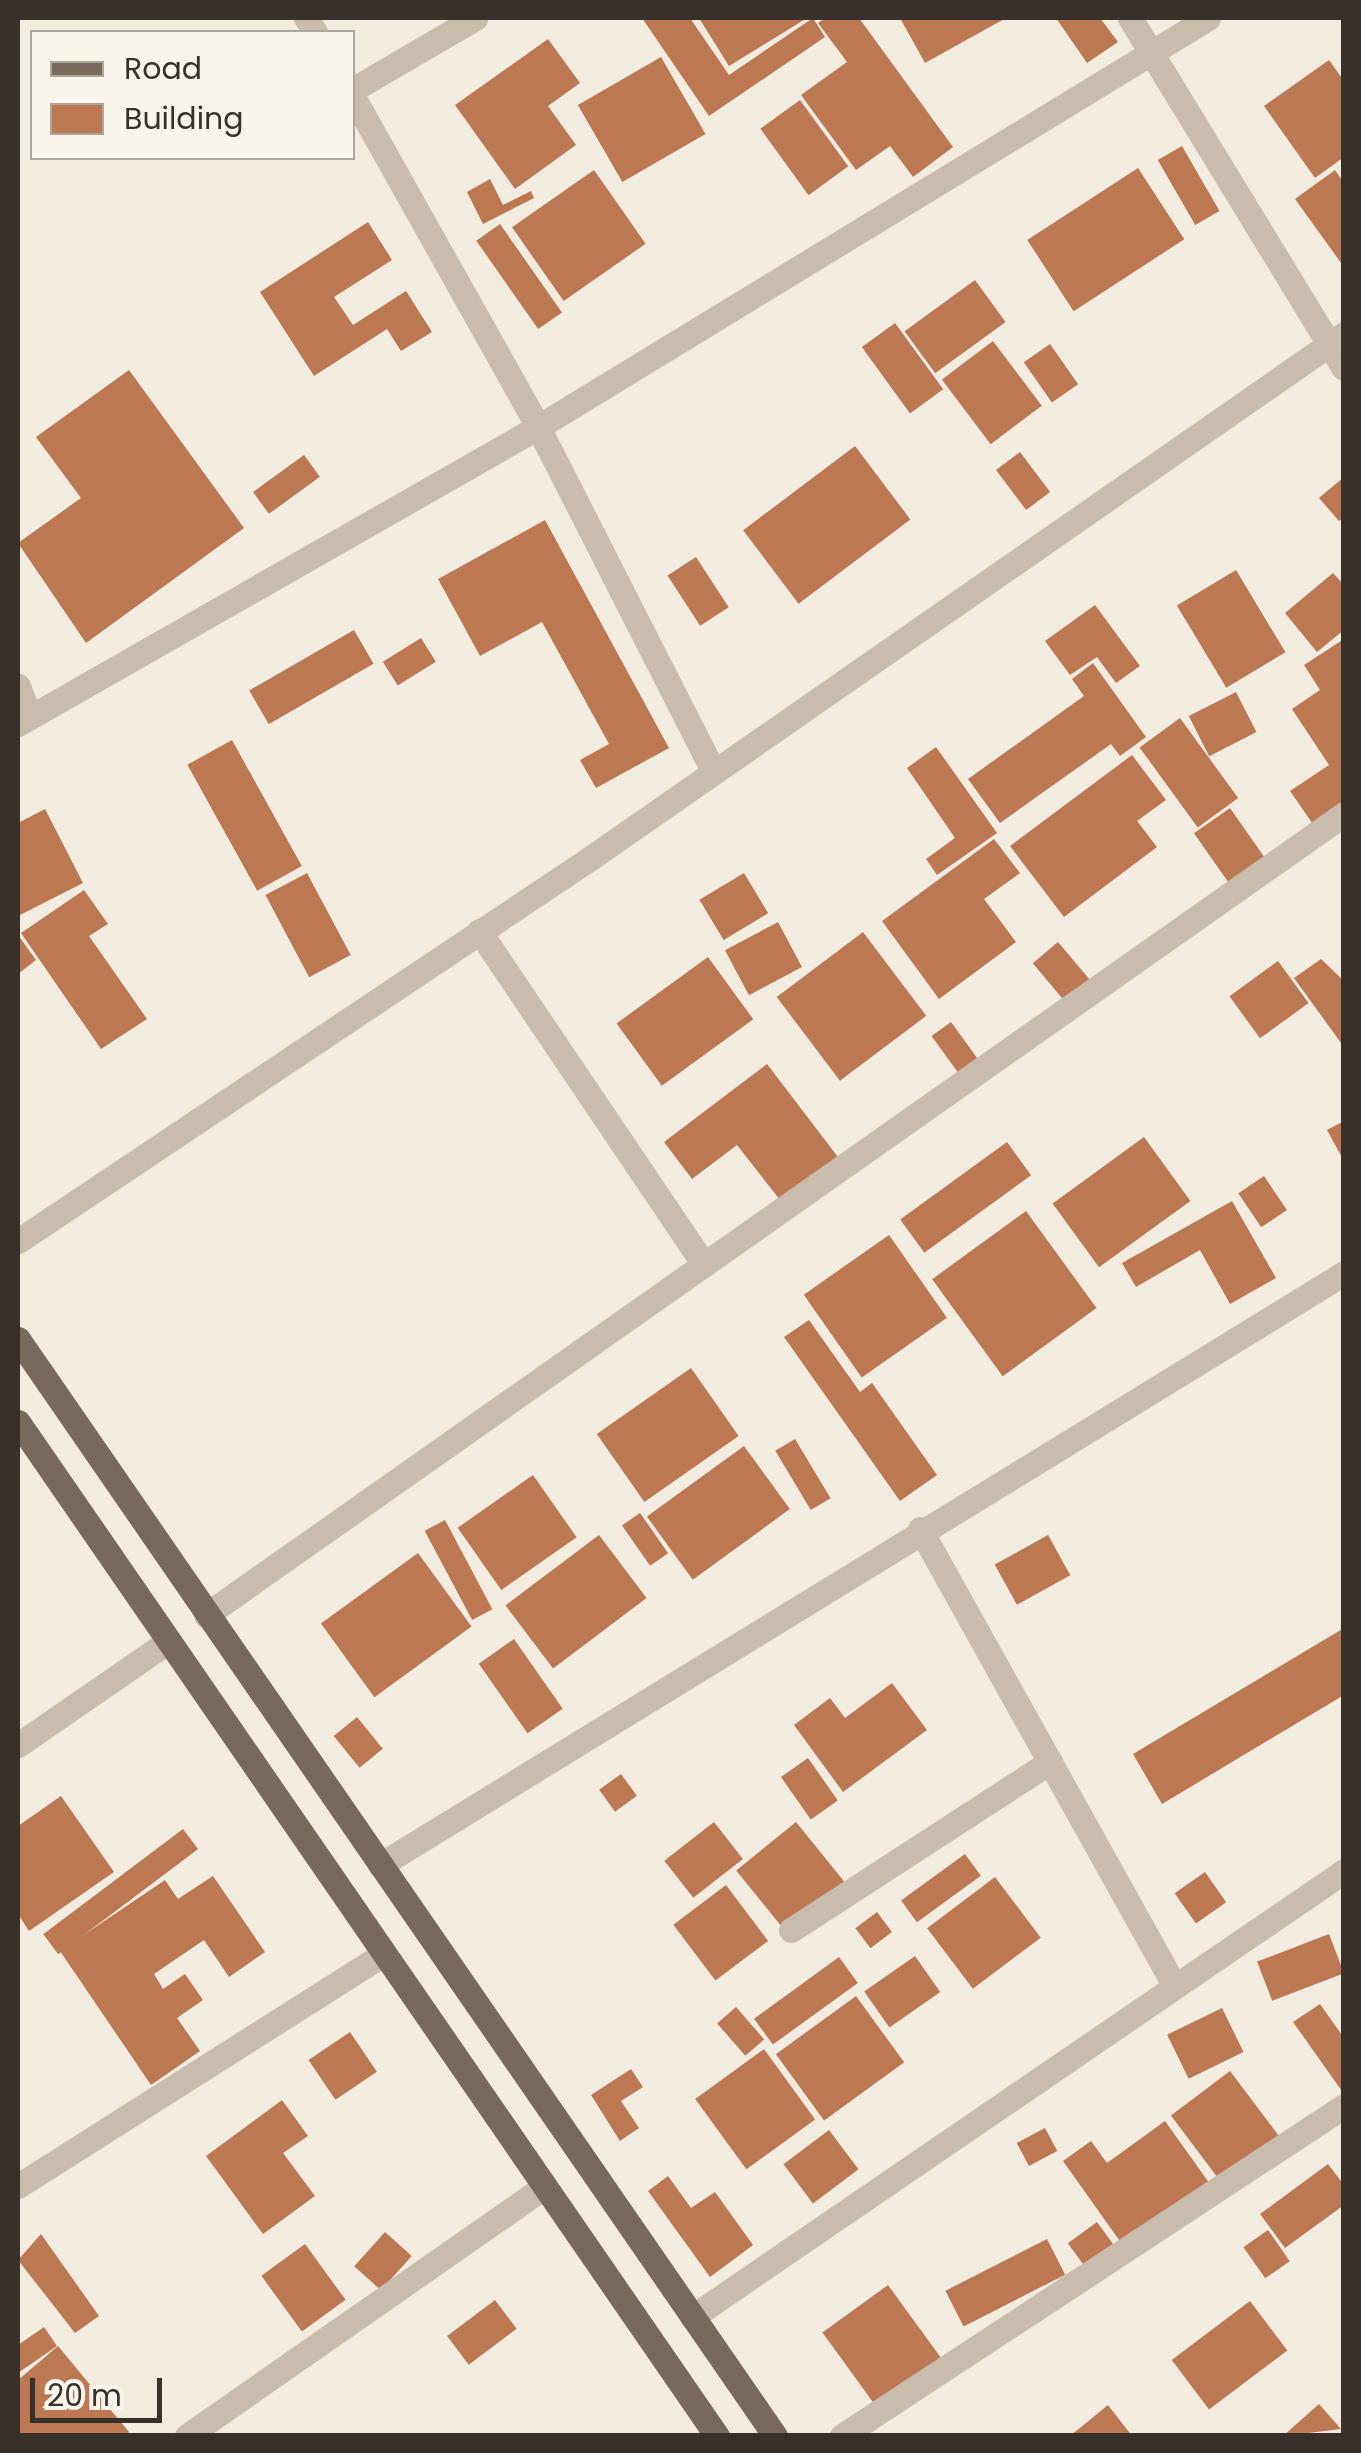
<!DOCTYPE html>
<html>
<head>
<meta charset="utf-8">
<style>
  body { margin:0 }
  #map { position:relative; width:1361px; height:2453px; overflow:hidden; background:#f1ebe0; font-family:Poppins,sans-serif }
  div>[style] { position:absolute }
  .building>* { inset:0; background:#bc7853; transform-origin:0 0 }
  .minor>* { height:25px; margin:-12.5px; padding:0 12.5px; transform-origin:12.5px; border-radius:12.5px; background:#c8bcac }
  .major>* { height:25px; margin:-12.5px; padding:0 12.5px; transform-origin:12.5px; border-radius:12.5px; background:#78695d }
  span { translate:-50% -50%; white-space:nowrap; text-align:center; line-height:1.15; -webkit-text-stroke:8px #f9f4ec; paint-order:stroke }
  .frame { position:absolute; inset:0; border:20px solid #37302b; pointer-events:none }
  .legend { position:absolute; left:30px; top:30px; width:325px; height:130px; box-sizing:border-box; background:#f9f4ec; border:2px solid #aba69f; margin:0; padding:12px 18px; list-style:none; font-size:30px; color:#37302b }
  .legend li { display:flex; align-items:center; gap:20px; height:50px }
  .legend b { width:50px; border:2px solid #aba69f }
  .scale { position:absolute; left:30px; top:2378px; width:132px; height:45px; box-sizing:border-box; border:5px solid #37302b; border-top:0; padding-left:12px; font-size:30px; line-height:35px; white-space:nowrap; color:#37302b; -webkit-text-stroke:8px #f9f4ec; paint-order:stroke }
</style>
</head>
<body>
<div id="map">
  <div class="building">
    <i style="clip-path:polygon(642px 18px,690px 18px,729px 75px,813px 18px,825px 37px,709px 116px)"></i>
    <i style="clip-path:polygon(699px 18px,807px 18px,729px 66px)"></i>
    <i style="clip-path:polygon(826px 18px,859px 18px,953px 147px,913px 177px,890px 146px,856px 170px,801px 95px,847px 62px,818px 23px)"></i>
    <i style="clip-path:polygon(900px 18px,1006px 18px,925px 63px)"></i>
    <i style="clip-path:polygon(1056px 18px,1100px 18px,1118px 42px,1087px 63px)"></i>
    <i style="clip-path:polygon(548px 39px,580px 83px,548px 106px,576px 145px,515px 189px,455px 105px)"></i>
    <i style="left:661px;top:57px;width:89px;height:96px;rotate:60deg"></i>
    <i style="clip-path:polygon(1329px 60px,1344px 81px,1344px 157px,1315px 178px,1264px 106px)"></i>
    <i style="left:800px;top:100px;width:82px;height:49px;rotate:54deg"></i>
    <i style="left:1182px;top:146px;width:75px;height:28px;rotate:60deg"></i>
    <i style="left:1138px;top:168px;width:85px;height:132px;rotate:57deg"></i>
    <i style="left:594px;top:170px;width:90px;height:100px;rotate:55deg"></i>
    <i style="clip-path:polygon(1335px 170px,1344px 183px,1344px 267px,1295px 199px)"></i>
    <i style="clip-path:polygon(490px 179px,503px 205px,531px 191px,534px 198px,483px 224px,467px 192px)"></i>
    <i style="clip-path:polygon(368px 222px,392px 260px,334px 297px,353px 325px,406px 291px,432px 332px,401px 351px,387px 329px,314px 376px,260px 292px)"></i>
    <i style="left:500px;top:224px;width:108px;height:29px;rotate:55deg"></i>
    <i style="left:975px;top:280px;width:52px;height:87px;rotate:54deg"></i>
    <i style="left:895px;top:323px;width:82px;height:41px;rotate:54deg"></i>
    <i style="left:993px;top:341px;width:81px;height:64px;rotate:53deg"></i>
    <i style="left:1050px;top:344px;width:49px;height:32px;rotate:55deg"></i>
    <i style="clip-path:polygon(129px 370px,244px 528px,86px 643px,18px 543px,81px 498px,36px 437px)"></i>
    <i style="left:855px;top:446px;width:92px;height:140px;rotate:53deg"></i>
    <i style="left:1020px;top:452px;width:50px;height:30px;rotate:53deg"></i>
    <i style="left:304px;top:455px;width:27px;height:63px;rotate:54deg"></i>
    <i style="clip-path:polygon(1344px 477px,1344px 517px,1339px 521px,1319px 498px)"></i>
    <i style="clip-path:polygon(545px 520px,669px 748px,596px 788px,580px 760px,609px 744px,542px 622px,480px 656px,438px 579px)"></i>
    <i style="left:696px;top:557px;width:60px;height:34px;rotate:57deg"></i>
    <i style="left:1236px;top:570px;width:96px;height:69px;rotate:59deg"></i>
    <i style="clip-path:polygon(1333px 573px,1344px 585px,1344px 630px,1317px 652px,1285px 613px)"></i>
    <i style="clip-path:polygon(1095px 605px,1140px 666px,1116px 683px,1097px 657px,1070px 675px,1045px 641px)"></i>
    <i style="left:354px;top:630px;width:39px;height:121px;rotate:60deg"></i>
    <i style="left:421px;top:638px;width:28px;height:45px;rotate:58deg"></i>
    <i style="clip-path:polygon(1344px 639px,1344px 808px,1315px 827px,1290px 791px,1329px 765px,1292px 709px,1320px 690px,1304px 665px)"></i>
    <i style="clip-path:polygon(1093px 663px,1146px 737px,1120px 756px,1111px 744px,1000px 823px,968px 779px,1084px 696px,1072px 679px)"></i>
    <i style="left:1236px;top:692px;width:45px;height:53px;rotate:63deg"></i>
    <i style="left:1180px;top:718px;width:99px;height:50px;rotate:54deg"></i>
    <i style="left:232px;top:740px;width:144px;height:51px;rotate:61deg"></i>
    <i style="clip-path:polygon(936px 747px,997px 833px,937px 875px,926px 859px,955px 838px,907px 768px)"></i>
    <i style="clip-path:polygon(1132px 755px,1166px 800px,1137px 821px,1157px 847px,1064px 917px,1010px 846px)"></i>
    <i style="left:1230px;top:808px;width:67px;height:44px;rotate:55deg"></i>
    <i style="clip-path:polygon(45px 809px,83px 883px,18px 916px,18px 823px)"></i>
    <i style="clip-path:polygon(994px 839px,1020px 873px,984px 899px,1016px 942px,939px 999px,882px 921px)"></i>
    <i style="left:307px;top:873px;width:93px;height:47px;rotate:62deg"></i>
    <i style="left:744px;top:873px;width:47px;height:52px;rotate:59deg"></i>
    <i style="clip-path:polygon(84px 890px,108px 924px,89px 936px,147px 1019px,101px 1049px,21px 933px)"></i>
    <i style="left:778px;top:922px;width:51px;height:60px;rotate:62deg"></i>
    <i style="left:863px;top:932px;width:105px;height:108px;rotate:53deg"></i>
    <i style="clip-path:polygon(18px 935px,36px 960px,18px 974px)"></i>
    <i style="left:1058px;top:942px;width:53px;height:33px;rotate:50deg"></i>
    <i style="left:708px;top:957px;width:77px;height:113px;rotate:54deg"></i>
    <i style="clip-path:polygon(1321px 959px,1344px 981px,1344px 1047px,1294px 978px)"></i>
    <i style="left:1278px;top:961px;width:52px;height:60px;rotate:54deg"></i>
    <i style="left:951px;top:1022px;width:48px;height:24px;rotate:54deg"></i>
    <i style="clip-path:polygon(767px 1064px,838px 1157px,780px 1200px,737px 1145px,692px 1179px,664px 1142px)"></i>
    <i style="clip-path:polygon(1344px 1121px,1344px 1161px,1327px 1130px)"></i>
    <i style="left:1144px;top:1137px;width:79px;height:113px;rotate:54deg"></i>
    <i style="left:1007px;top:1142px;width:41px;height:132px;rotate:54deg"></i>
    <i style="left:1264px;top:1176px;width:41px;height:31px;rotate:56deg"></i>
    <i style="clip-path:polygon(1232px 1201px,1276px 1278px,1230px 1304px,1200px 1250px,1136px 1287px,1122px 1263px)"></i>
    <i style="left:1026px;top:1211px;width:120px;height:116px;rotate:54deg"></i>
    <i style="left:889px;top:1235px;width:101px;height:104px;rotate:55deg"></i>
    <i style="clip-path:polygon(809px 1320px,860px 1392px,872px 1383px,937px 1475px,900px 1501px,784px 1337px)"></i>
    <i style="left:691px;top:1368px;width:83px;height:115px;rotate:55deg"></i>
    <i style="left:795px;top:1439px;width:69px;height:23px;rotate:59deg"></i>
    <i style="left:744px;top:1446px;width:78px;height:120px;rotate:54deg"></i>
    <i style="left:533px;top:1475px;width:76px;height:92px;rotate:55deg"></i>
    <i style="left:640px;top:1513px;width:49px;height:22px;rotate:55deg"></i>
    <i style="left:445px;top:1520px;width:101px;height:23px;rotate:62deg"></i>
    <i style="left:599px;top:1535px;width:79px;height:117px;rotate:53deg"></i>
    <i style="left:1048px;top:1535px;width:46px;height:61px;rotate:61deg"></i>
    <i style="left:418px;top:1553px;width:91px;height:120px;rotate:54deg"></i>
    <i style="clip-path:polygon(1344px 1628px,1344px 1695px,1162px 1804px,1133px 1754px)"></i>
    <i style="left:514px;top:1639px;width:85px;height:43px;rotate:55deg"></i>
    <i style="clip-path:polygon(892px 1683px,927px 1730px,843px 1792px,794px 1725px,830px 1698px,845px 1718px)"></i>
    <i style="left:357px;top:1717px;width:41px;height:30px;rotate:51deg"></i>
    <i style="left:808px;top:1758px;width:52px;height:33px;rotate:55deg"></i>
    <i style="left:621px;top:1774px;width:27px;height:27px;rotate:54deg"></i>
    <i style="clip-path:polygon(61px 1796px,114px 1872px,29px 1931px,18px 1914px,18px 1826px)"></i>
    <i style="left:714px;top:1822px;width:47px;height:63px;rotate:52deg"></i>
    <i style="left:796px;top:1822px;width:82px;height:77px;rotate:51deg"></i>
    <i style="left:183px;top:1829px;width:25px;height:175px;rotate:53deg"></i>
    <i style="left:965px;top:1854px;width:27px;height:79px;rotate:54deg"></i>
    <i style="left:1205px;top:1872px;width:37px;height:37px;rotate:55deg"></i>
    <i style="clip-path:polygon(213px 1876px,265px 1952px,229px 1977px,204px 1940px,154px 1974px,163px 1989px,185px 1974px,203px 2000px,177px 2018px,200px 2051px,151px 2085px,60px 1951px,165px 1880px,178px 1899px)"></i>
    <i style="left:995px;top:1877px;width:76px;height:85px;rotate:53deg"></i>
    <i style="left:726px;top:1885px;width:70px;height:66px;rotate:53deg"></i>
    <i style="left:877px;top:1912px;width:25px;height:27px;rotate:53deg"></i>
    <i style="left:1329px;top:1934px;width:42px;height:77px;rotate:69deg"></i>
    <i style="left:915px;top:1956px;width:44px;height:62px;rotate:55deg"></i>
    <i style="left:839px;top:1957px;width:32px;height:105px;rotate:54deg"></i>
    <i style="left:856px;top:1996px;width:82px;height:99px;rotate:54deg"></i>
    <i style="clip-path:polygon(1320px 2004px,1344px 2038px,1344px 2094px,1293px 2022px)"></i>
    <i style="left:736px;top:2007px;width:43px;height:25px;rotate:49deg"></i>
    <i style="left:1222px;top:2008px;width:49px;height:61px;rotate:64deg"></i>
    <i style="left:350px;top:2032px;width:48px;height:50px;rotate:56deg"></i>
    <i style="left:764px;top:2049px;width:87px;height:85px;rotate:54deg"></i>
    <i style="clip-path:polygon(631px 2069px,643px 2087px,621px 2101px,639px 2128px,620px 2141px,591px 2095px)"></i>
    <i style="left:1230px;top:2071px;width:85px;height:74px;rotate:53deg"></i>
    <i style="clip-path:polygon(282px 2100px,308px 2136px,283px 2153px,315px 2196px,263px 2234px,206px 2156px)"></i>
    <i style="clip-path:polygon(1165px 2121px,1210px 2184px,1124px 2247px,1063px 2161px,1091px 2141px,1107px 2163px)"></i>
    <i style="left:1045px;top:2128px;width:26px;height:32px;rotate:62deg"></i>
    <i style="left:829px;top:2130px;width:49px;height:57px;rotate:53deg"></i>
    <i style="clip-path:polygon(1328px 2164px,1344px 2185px,1344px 2205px,1285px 2248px,1260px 2214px)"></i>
    <i style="clip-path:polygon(668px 2176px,691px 2208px,715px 2192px,753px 2245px,710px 2277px,648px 2191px)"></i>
    <i style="left:1097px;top:2222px;width:34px;height:36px;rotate:54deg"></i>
    <i style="left:1268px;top:2230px;width:38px;height:30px;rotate:55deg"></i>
    <i style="left:385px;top:2232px;width:36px;height:46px;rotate:42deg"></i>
    <i style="clip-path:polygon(41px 2234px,99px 2316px,75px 2333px,18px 2260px)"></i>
    <i style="left:1047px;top:2239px;width:40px;height:114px;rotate:63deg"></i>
    <i style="left:305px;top:2244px;width:69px;height:54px;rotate:54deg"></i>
    <i style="left:888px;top:2285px;width:94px;height:81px;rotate:54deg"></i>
    <i style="left:495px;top:2300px;width:36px;height:60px;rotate:53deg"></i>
    <i style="left:1250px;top:2301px;width:62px;height:98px;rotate:53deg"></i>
    <i style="clip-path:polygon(44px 2327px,57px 2346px,18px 2373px,18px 2345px)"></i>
    <i style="clip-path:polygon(58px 2346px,129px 2432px,125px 2436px,18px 2436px,18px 2380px)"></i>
    <i style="clip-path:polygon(1319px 2404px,1341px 2429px,1283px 2436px)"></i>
    <i style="clip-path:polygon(1108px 2405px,1132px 2436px,1070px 2436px)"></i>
  </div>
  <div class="minor">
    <i style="left:306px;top:18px;width:17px;rotate:57deg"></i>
    <i style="left:1130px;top:18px;width:410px;rotate:58.6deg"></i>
    <i style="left:352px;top:90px;width:143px;rotate:-30.3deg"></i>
    <i style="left:352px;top:95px;width:381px;rotate:60.7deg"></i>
    <i style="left:538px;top:427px;width:387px;rotate:63deg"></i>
    <i style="left:18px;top:686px;width:33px;rotate:69deg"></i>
    <i style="left:18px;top:724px;width:599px;rotate:-29.73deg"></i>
    <i style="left:538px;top:427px;width:785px;rotate:-31.4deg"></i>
    <i style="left:479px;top:931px;width:402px;rotate:56deg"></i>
    <i style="left:18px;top:1241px;width:691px;rotate:-33.78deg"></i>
    <i style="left:592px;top:857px;width:916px;rotate:-34.82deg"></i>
    <i style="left:920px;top:1529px;width:520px;rotate:60.87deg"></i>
    <i style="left:206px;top:1615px;width:1392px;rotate:-35.14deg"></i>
    <i style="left:18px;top:1745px;width:180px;rotate:-34.6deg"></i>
    <i style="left:380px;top:1865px;width:1131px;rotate:-31.55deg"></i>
    <i style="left:791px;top:1930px;width:309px;rotate:-33deg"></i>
    <i style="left:18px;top:2186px;width:431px;rotate:-32.4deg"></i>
    <i style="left:692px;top:2317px;width:790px;rotate:-34.37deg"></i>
    <i style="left:187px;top:2436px;width:435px;rotate:-34.9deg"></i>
    <i style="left:842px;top:2436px;width:601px;rotate:-33.32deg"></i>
  </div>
  <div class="major">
    <i style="left:18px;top:1339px;width:1333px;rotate:55.39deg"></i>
    <i style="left:18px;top:1422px;width:1232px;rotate:55.42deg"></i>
  </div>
  <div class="frame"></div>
  <ul class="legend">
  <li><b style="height:12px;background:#78695d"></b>Road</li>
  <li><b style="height:28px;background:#bc7853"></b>Building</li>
  </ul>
  <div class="scale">20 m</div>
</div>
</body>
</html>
